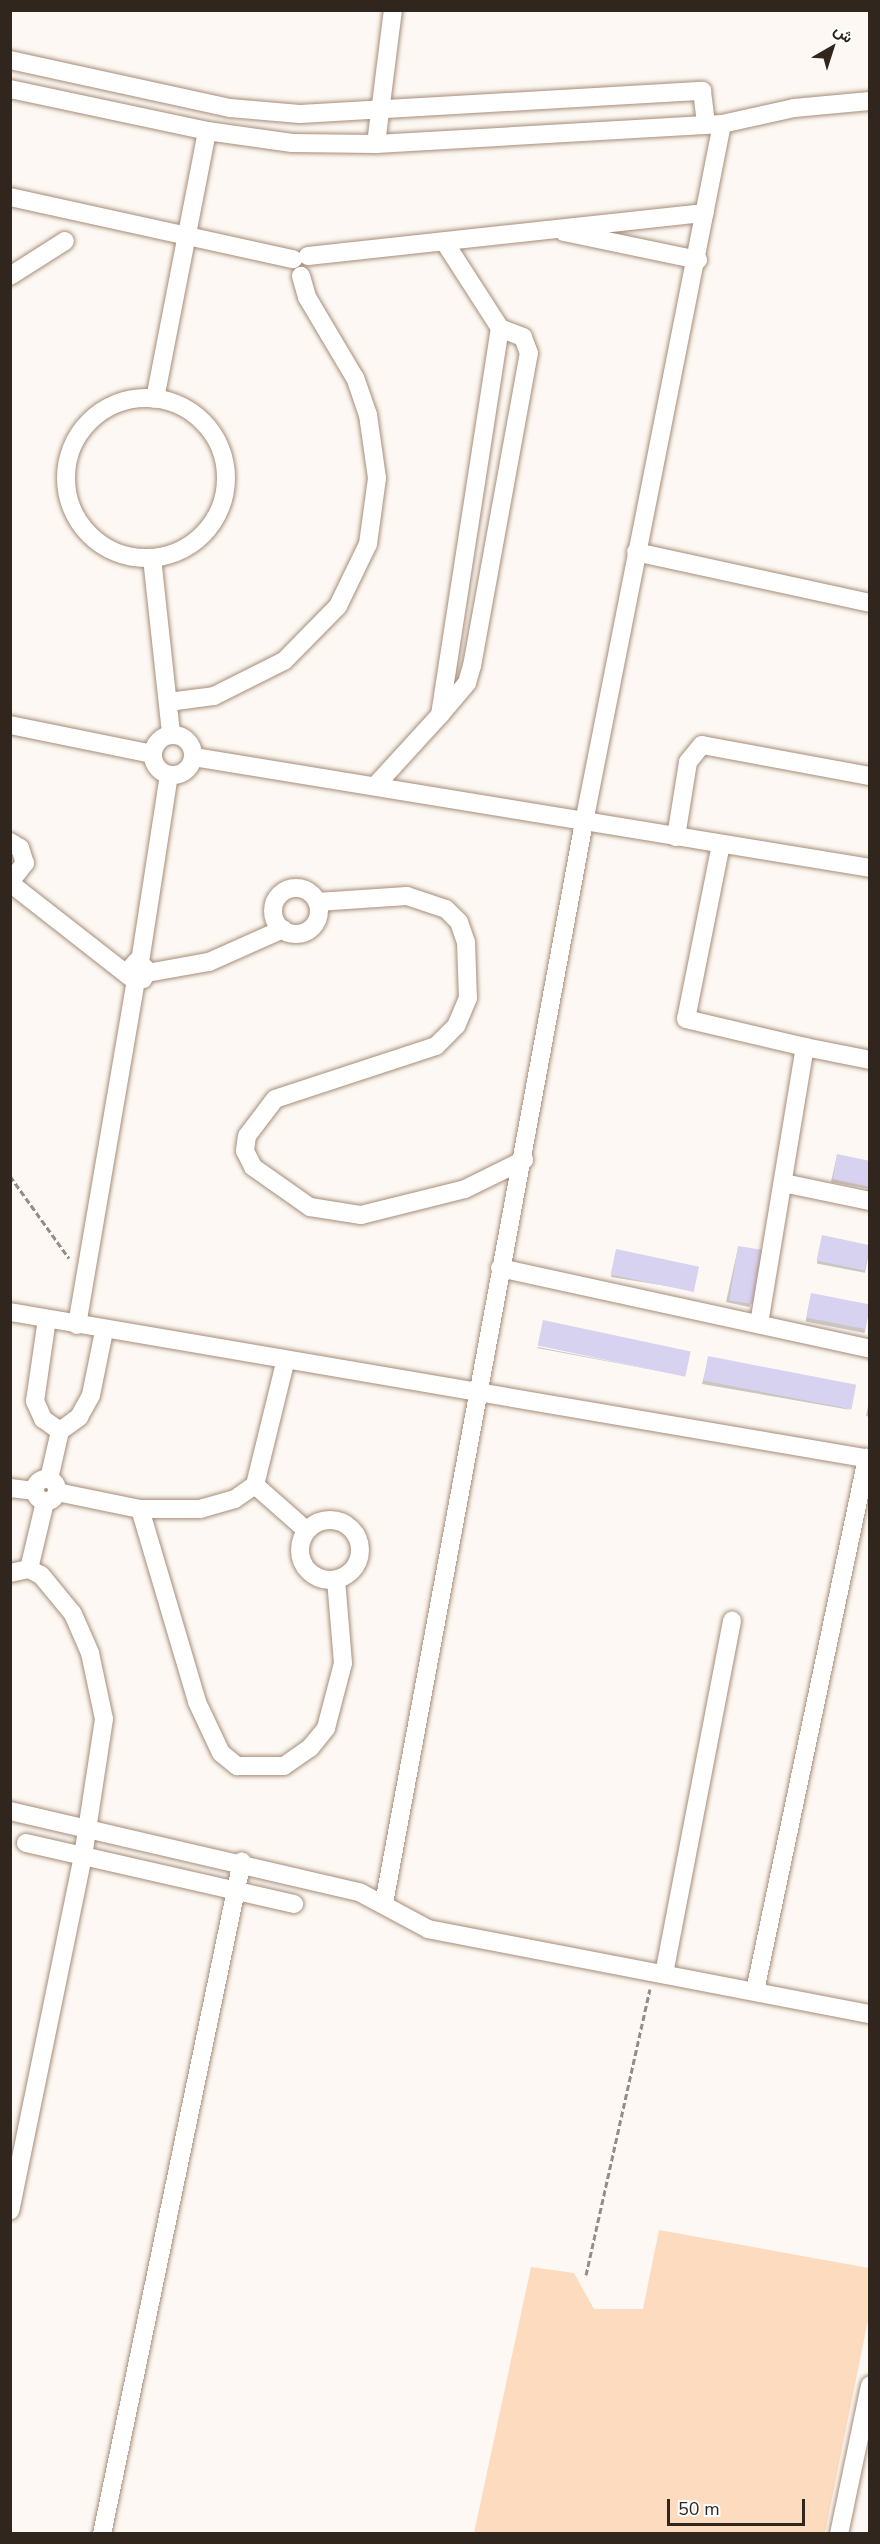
<!DOCTYPE html>
<html>
<head>
<meta charset="utf-8">
<style>
  body { margin:0 }
  #map { position:relative; width:880px; height:2544px; overflow:hidden; background:#fdf8f3; font-family:"Nunito Sans",Vazirmatn,sans-serif }
  div>[style] { position:absolute }
  .green>* { inset:0; background:#fcdbbe }
  .shadow>* { inset:0; background:#0003; transform-origin:0 0 }
  .building>* { inset:0; background:#d8d2f1; transform-origin:0 0 }
  .path>* { height:3px; margin-top:-1.5px; transform-origin:0; background:repeating-linear-gradient(90deg,#948c85 0 6px,transparent 0 9px) }
  .roads { filter:drop-shadow(0 0 2px #a68d78) drop-shadow(0 0 2px #a68d78) }
  .minor>* { height:18px; margin:-9px; padding:0 9px; transform-origin:9px; border-radius:9px; background:#fff }
  .minor>.ring { margin:-9px; padding:0; box-sizing:content-box; background:none; border:18px solid #fff; border-radius:50% }
  span { translate:-50% -50%; white-space:nowrap; text-align:center; line-height:1.15; -webkit-text-stroke:4.5px #fff; paint-order:stroke }
  .frame { position:absolute; inset:0; border:12px solid #30261d; pointer-events:none }
  .north { position:absolute; left:802px; top:18px; width:60px; height:60px; -webkit-text-stroke:4px #fff; paint-order:stroke; rotate:39deg; font-size:16px; font-weight:700; line-height:24px; text-align:center; color:#30261d }
  .north::after { content:''; display:block; margin:auto; width:21px; height:27px; background:#30261d; clip-path:polygon(50% 0,100% 100%,50% 72%,0 100%) }
  .scale { position:absolute; left:667px; top:2499px; width:138px; height:27px; box-sizing:border-box; border:3px solid #30261d; border-top:0; padding-left:8px; font-size:18px; line-height:21px; white-space:nowrap; color:#30261d; -webkit-text-stroke:4px #fff; paint-order:stroke }
</style>
</head>
<body>
<div id="map">
  <div class="green">
    <i style="clip-path:polygon(659px 2230px,869px 2268px,869px 2315px,825px 2533px,474px 2533px,531px 2267px,574px 2273px,594px 2309px,643px 2309px)"></i>
  </div>
  <div class="shadow">
    <i style="clip-path:polygon(837px 1155px,870px 1162px,870px 1189px,831px 1182px)"></i>
    <i style="left:822px;top:1237px;width:49px;height:27px;rotate:11deg"></i>
    <i style="clip-path:polygon(738px 1248px,751px 1304px,749px 1307px,726px 1302px)"></i>
    <i style="clip-path:polygon(617px 1251px,692px 1290px,611px 1277px)"></i>
    <i style="left:811px;top:1294px;width:60px;height:28px;rotate:11deg"></i>
    <i style="left:544px;top:1322px;width:149px;height:23px;rotate:12deg"></i>
    <i style="clip-path:polygon(538px 1347px,685px 1376px,537px 1348px)"></i>
    <i style="clip-path:polygon(709px 1357px,851px 1410px,702px 1384px)"></i>
    <i style="clip-path:polygon(870px 1396px,870px 1417px,866px 1416px)"></i>
  </div>
  <div class="building">
    <i style="clip-path:polygon(837px 1154px,870px 1161px,870px 1187px,833px 1179px)"></i>
    <i style="left:822px;top:1235px;width:49px;height:26px;rotate:12deg"></i>
    <i style="left:738px;top:1246px;width:25px;height:55px;rotate:9deg"></i>
    <i style="left:616px;top:1249px;width:85px;height:26px;rotate:12deg"></i>
    <i style="left:811px;top:1293px;width:60px;height:25px;rotate:11deg"></i>
    <i style="left:543px;top:1320px;width:151px;height:26px;rotate:12deg"></i>
    <i style="left:708px;top:1356px;width:151px;height:25px;rotate:11deg"></i>
  </div>
  <div class="path">
    <i style="left:10px;top:1176px;width:101px;rotate:54.3deg"></i>
    <i style="left:586px;top:2275px;width:293px;rotate:-77.4deg"></i>
  </div>
  <div class="roads">
    <div class="minor">
      <i style="left:10px;top:60px;width:225px;rotate:12.3deg"></i>
      <i style="left:230px;top:108px;width:70px;rotate:4.9deg"></i>
      <i style="left:300px;top:114px;width:403px;rotate:-3.3deg"></i>
      <i style="left:702px;top:91px;width:34px;rotate:83deg"></i>
      <i style="left:10px;top:89px;width:201px;rotate:12deg"></i>
      <i style="left:207px;top:131px;width:86px;rotate:8deg"></i>
      <i style="left:292px;top:143px;width:84px;rotate:0.7deg"></i>
      <i style="left:376px;top:144px;width:347px;rotate:-3.3deg"></i>
      <i style="left:722px;top:124px;width:712px;rotate:101.18deg"></i>
      <i style="left:584px;top:822px;width:1099px;rotate:100.48deg"></i>
      <i style="left:722px;top:124px;width:74px;rotate:-12.5deg"></i>
      <i style="left:794px;top:108px;width:76px;rotate:-5.3deg"></i>
      <i style="left:376px;top:144px;width:135px;rotate:-82.8deg"></i>
      <i style="left:10px;top:197px;width:290px;rotate:12.4deg"></i>
      <i style="left:564px;top:232px;width:137px;rotate:11.8deg"></i>
      <i style="left:308px;top:256px;width:399px;rotate:-6.2deg"></i>
      <i style="left:10px;top:276px;width:65px;rotate:-32.5deg"></i>
      <i class="ring" style="left:66px;top:398px;width:142px;height:142px"></i>
      <i style="left:155px;top:399px;width:273px;rotate:-79deg"></i>
      <i style="left:636px;top:552px;width:239px;rotate:12.3deg"></i>
      <i style="left:152px;top:558px;width:177px;rotate:83.8deg"></i>
      <i style="left:168px;top:702px;width:46px;rotate:-7.4deg"></i>
      <i style="left:214px;top:696px;width:78px;rotate:-26.6deg"></i>
      <i style="left:284px;top:661px;width:77px;rotate:-45.5deg"></i>
      <i style="left:338px;top:606px;width:69px;rotate:-64.2deg"></i>
      <i style="left:368px;top:544px;width:67px;rotate:-82.2deg"></i>
      <i style="left:377px;top:478px;width:64px;rotate:-98.1deg"></i>
      <i style="left:368px;top:415px;width:39px;rotate:-109deg"></i>
      <i style="left:355px;top:378px;width:94px;rotate:-120.7deg"></i>
      <i style="left:307px;top:297px;width:22px;rotate:-106deg"></i>
      <i style="left:440px;top:715px;width:42px;rotate:-49.8deg"></i>
      <i style="left:467px;top:683px;width:18px;rotate:-74deg"></i>
      <i style="left:472px;top:666px;width:318px;rotate:-79.7deg"></i>
      <i style="left:529px;top:353px;width:17px;rotate:-111deg"></i>
      <i style="left:523px;top:337px;width:25px;rotate:-159deg"></i>
      <i style="left:500px;top:328px;width:103px;rotate:-122.8deg"></i>
      <i style="left:10px;top:725px;width:146px;rotate:11.5deg"></i>
      <i class="ring" style="left:153px;top:735px;width:22px;height:22px"></i>
      <i style="left:194px;top:757px;width:685px;rotate:9.32deg"></i>
      <i style="left:376px;top:785px;width:95px;rotate:-47.6deg"></i>
      <i style="left:440px;top:715px;width:392px;rotate:-81.2deg"></i>
      <i style="left:676px;top:837px;width:76px;rotate:-80.9deg"></i>
      <i style="left:688px;top:762px;width:22px;rotate:-51deg"></i>
      <i style="left:702px;top:745px;width:171px;rotate:10.5deg"></i>
      <i style="left:10px;top:842px;width:12px;rotate:31deg"></i>
      <i style="left:20px;top:848px;width:16px;rotate:72deg"></i>
      <i style="left:25px;top:863px;width:24px;rotate:128deg"></i>
      <i style="left:721px;top:844px;width:178px;rotate:101.3deg"></i>
      <i style="left:686px;top:1019px;width:122px;rotate:13.2deg"></i>
      <i style="left:10px;top:883px;width:156px;rotate:38deg"></i>
      <i style="left:133px;top:979px;width:10px"></i>
      <i style="left:143px;top:979px;width:10px;rotate:-66deg"></i>
      <i style="left:147px;top:970px;width:13px;rotate:-138deg"></i>
      <i style="left:137px;top:961px;width:13px;rotate:132deg"></i>
      <i class="ring" style="left:273px;top:888px;width:28px;height:28px"></i>
      <i style="left:317px;top:902px;width:90px;rotate:-3.8deg"></i>
      <i style="left:407px;top:896px;width:41px;rotate:18.4deg"></i>
      <i style="left:446px;top:909px;width:18px;rotate:45deg"></i>
      <i style="left:459px;top:922px;width:21px;rotate:71deg"></i>
      <i style="left:466px;top:942px;width:56px;rotate:88deg"></i>
      <i style="left:468px;top:998px;width:30px;rotate:113deg"></i>
      <i style="left:456px;top:1026px;width:28px;rotate:135deg"></i>
      <i style="left:436px;top:1046px;width:169px;rotate:161.8deg"></i>
      <i style="left:275px;top:1099px;width:46px;rotate:127.1deg"></i>
      <i style="left:247px;top:1136px;width:15px;rotate:98deg"></i>
      <i style="left:245px;top:1151px;width:18px;rotate:63deg"></i>
      <i style="left:253px;top:1167px;width:70px;rotate:35.1deg"></i>
      <i style="left:310px;top:1207px;width:52px;rotate:8.9deg"></i>
      <i style="left:361px;top:1215px;width:107px;rotate:-14deg"></i>
      <i style="left:465px;top:1189px;width:66px;rotate:-26.2deg"></i>
      <i style="left:140px;top:962px;width:189px;rotate:-81.2deg"></i>
      <i style="left:147px;top:973px;width:63px;rotate:-10.1deg"></i>
      <i style="left:209px;top:962px;width:81px;rotate:-24deg"></i>
      <i style="left:783px;top:1183px;width:89px;rotate:11.7deg"></i>
      <i style="left:500px;top:1268px;width:379px;rotate:12.3deg"></i>
      <i style="left:10px;top:1312px;width:872px;rotate:9.7deg"></i>
      <i style="left:47px;top:1319px;width:83px;rotate:98.3deg"></i>
      <i style="left:35px;top:1401px;width:20px;rotate:66deg"></i>
      <i style="left:43px;top:1419px;width:21px;rotate:35deg"></i>
      <i style="left:759px;top:1324px;width:281px;rotate:-80.6deg"></i>
      <i style="left:805px;top:1047px;width:66px;rotate:11.3deg"></i>
      <i style="left:77px;top:1325px;width:349px;rotate:-80.3deg"></i>
      <i class="ring" style="left:35px;top:1479px;width:4px;height:4px"></i>
      <i style="left:49px;top:1479px;width:49px;rotate:-77.1deg"></i>
      <i style="left:60px;top:1431px;width:24px;rotate:-36deg"></i>
      <i style="left:79px;top:1417px;width:25px;rotate:-61deg"></i>
      <i style="left:91px;top:1395px;width:65px;rotate:-78.5deg"></i>
      <i style="left:255px;top:1485px;width:68px;rotate:41.4deg"></i>
      <i style="left:10px;top:1488px;width:24px;rotate:7deg"></i>
      <i style="left:57px;top:1492px;width:85px;rotate:11.6deg"></i>
      <i style="left:140px;top:1509px;width:60px"></i>
      <i style="left:200px;top:1509px;width:36px;rotate:-16deg"></i>
      <i style="left:235px;top:1499px;width:24px;rotate:-35deg"></i>
      <i style="left:255px;top:1485px;width:126px;rotate:-76.2deg"></i>
      <i style="left:140px;top:1509px;width:201px;rotate:73.5deg"></i>
      <i style="left:197px;top:1702px;width:56px;rotate:64.8deg"></i>
      <i style="left:221px;top:1753px;width:21px;rotate:39deg"></i>
      <i style="left:237px;top:1766px;width:47px"></i>
      <i style="left:284px;top:1766px;width:32px;rotate:-35deg"></i>
      <i style="left:310px;top:1748px;width:26px;rotate:-51deg"></i>
      <i style="left:326px;top:1728px;width:67px;rotate:-75.3deg"></i>
      <i style="left:343px;top:1663px;width:83px;rotate:-94.8deg"></i>
      <i class="ring" style="left:300px;top:1520px;width:42px;height:42px"></i>
      <i style="left:29px;top:1569px;width:69px;rotate:-76.6deg"></i>
      <i style="left:10px;top:1573px;width:19px;rotate:-12deg"></i>
      <i style="left:29px;top:1569px;width:13px;rotate:27deg"></i>
      <i style="left:41px;top:1575px;width:50px;rotate:50.6deg"></i>
      <i style="left:73px;top:1614px;width:43px;rotate:66.4deg"></i>
      <i style="left:90px;top:1653px;width:67px;rotate:78deg"></i>
      <i style="left:104px;top:1719px;width:139px;rotate:98.7deg"></i>
      <i style="left:83px;top:1856px;width:362px;rotate:101.6deg"></i>
      <i style="left:10px;top:1811px;width:360px;rotate:13.1deg"></i>
      <i style="left:361px;top:1893px;width:76px;rotate:28.2deg"></i>
      <i style="left:428px;top:1929px;width:450px;rotate:10.9deg"></i>
      <i style="left:26px;top:1843px;width:275px;rotate:12.8deg"></i>
      <i style="left:664px;top:1974px;width:360px;rotate:-79.1deg"></i>
      <i style="left:755px;top:1991px;width:545px;rotate:-78.13deg"></i>
      <i style="left:102px;top:2534px;width:687px;rotate:-78.25deg"></i>
      <i style="left:839px;top:2534px;width:152px;rotate:-78.2deg"></i>
    </div>
  </div>
  <div class="frame"></div>
  <div class="north">ش</div>
  <div class="scale">50 m</div>
</div>
</body>
</html>
